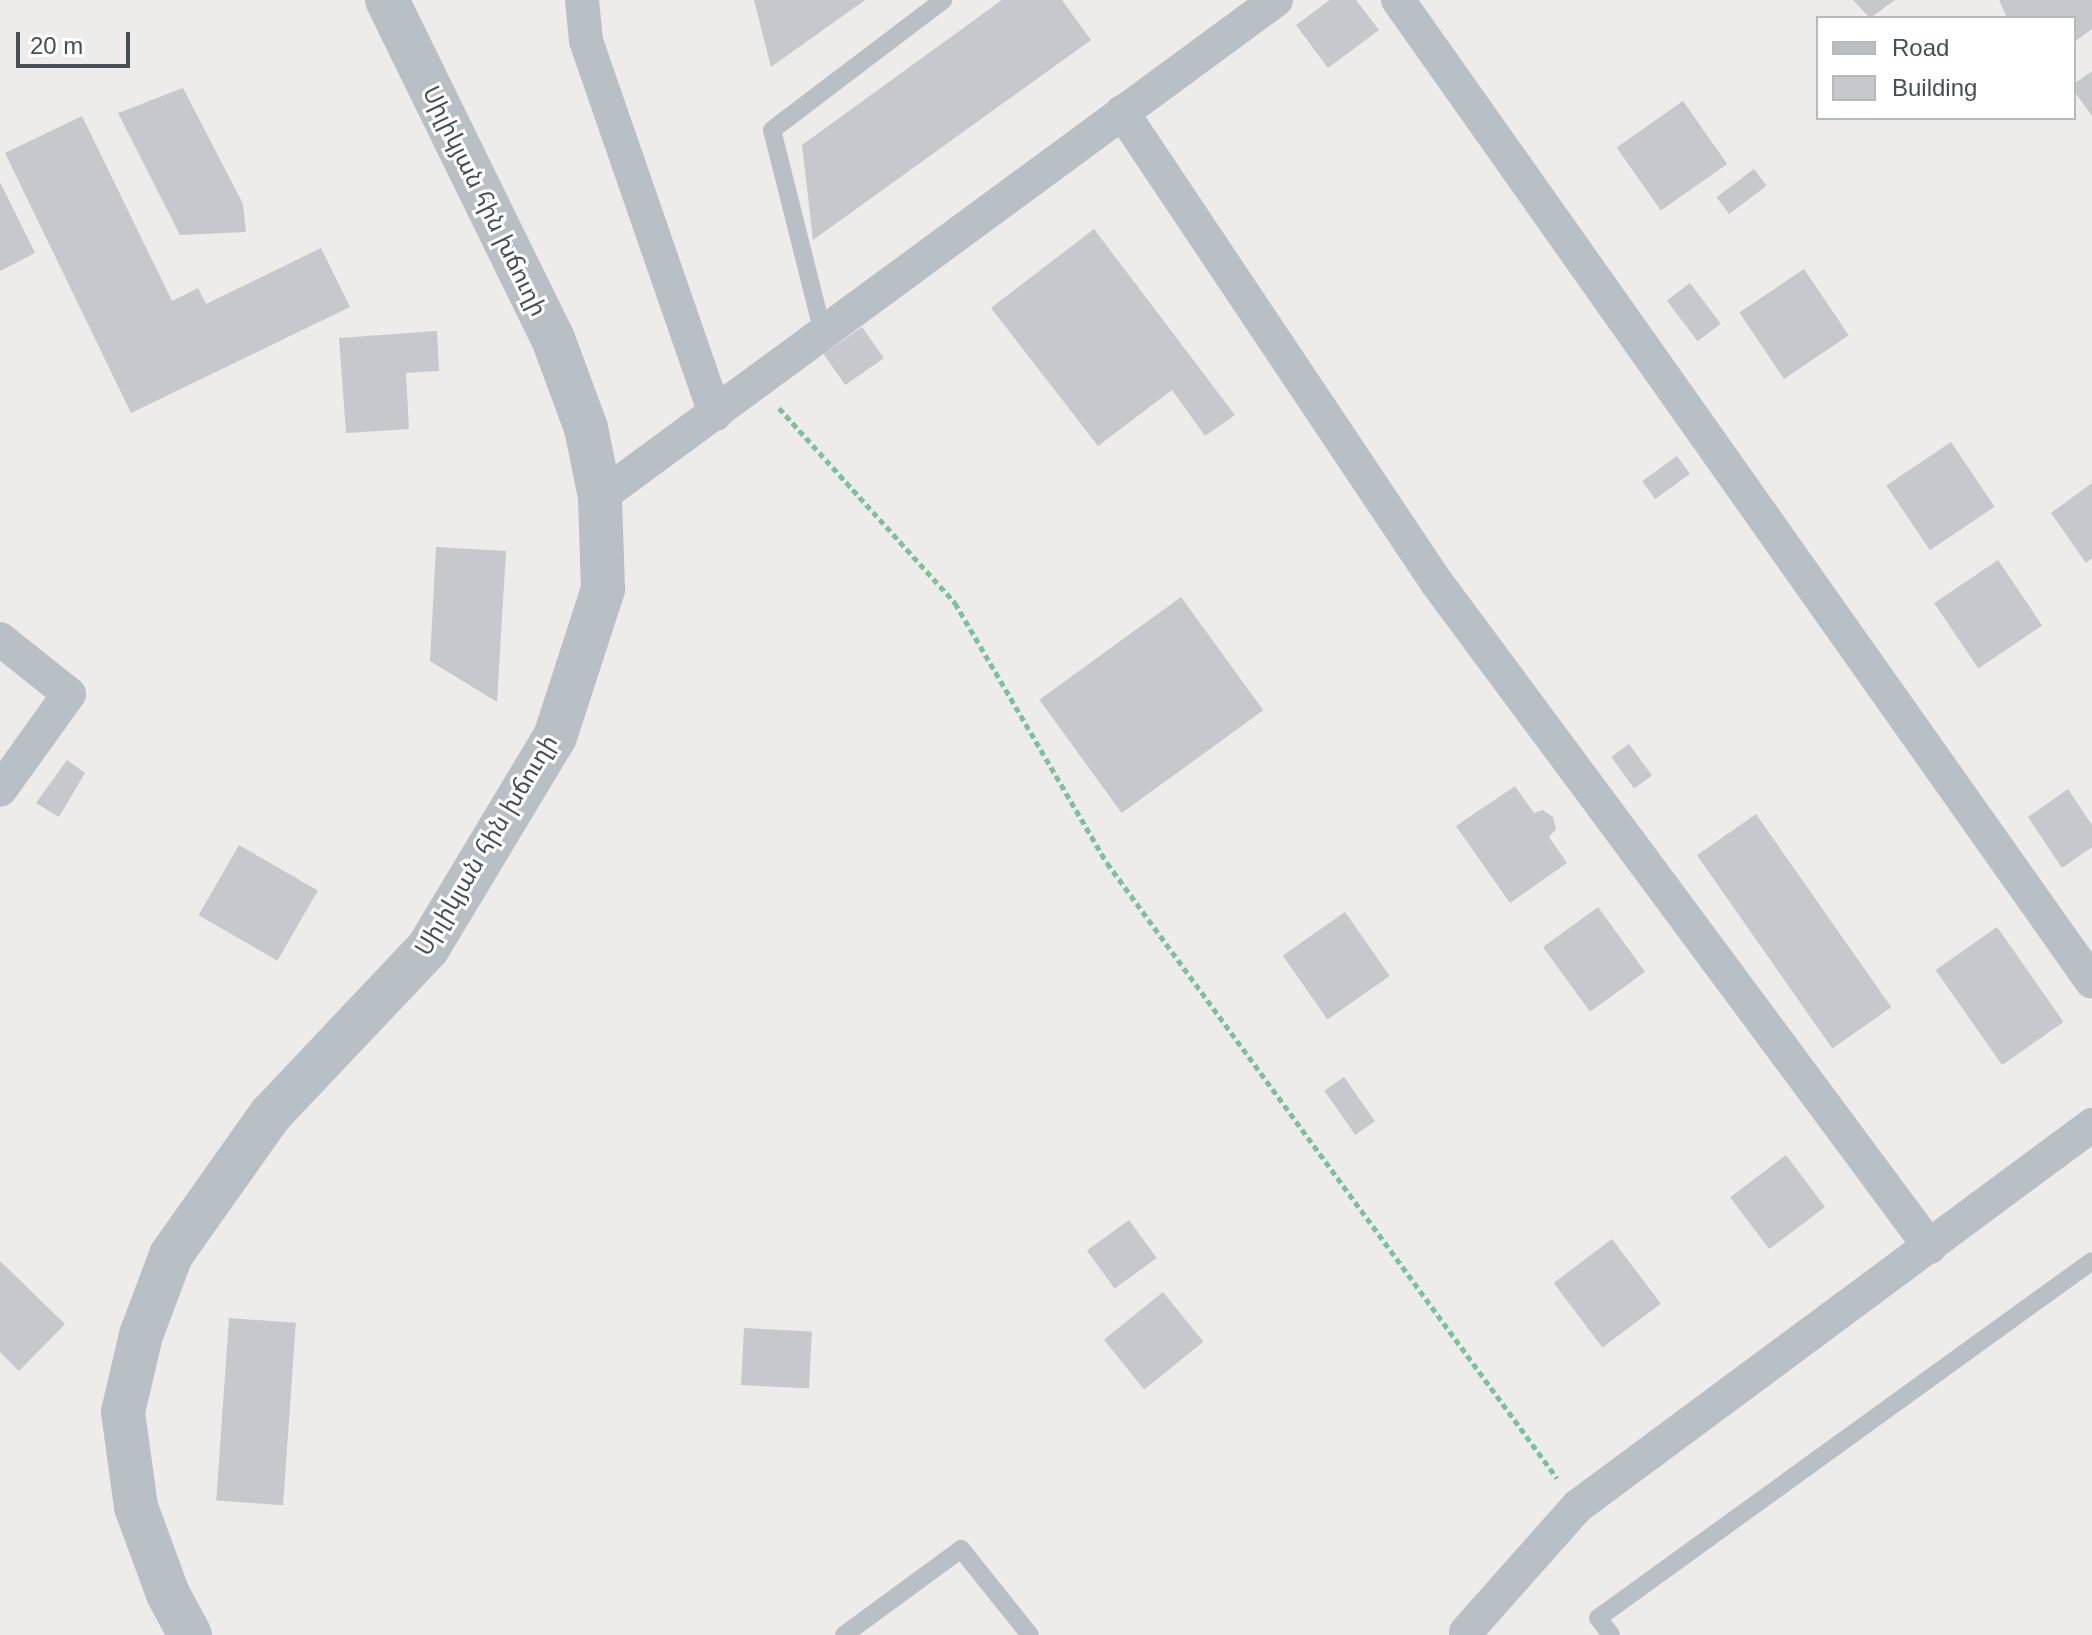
<!DOCTYPE html>
<html>
<head>
<meta charset="utf-8">
<style>
  body { margin:0 }
  #map { position:relative; width:2092px; height:1635px; overflow:hidden; background:#eeebeb; font-family:Helvetica,"Noto Sans Armenian",sans-serif }
  div>[style] { position:absolute }
  .building>* { inset:0; background:#c6c8ce; transform-origin:0 0 }
  .path>* { height:5px; margin-top:-2.5px; transform-origin:0; background:repeating-linear-gradient(90deg,#79c29a 0 6px,transparent 0 10px) }
  .service>* { height:18px; margin:-9px; padding:0 9px; transform-origin:9px; border-radius:9px; background:#b8c0c6 }
  .minor>* { height:34px; margin:-17px; padding:0 17px; transform-origin:17px; border-radius:17px; background:#b8c0c6 }
  .tertiary>* { height:44px; margin:-22px; padding:0 22px; transform-origin:22px; border-radius:22px; background:#b8c0c6 }
  span { translate:-50% -50%; white-space:nowrap; text-align:center; line-height:1.15; -webkit-text-stroke:6px #fff; paint-order:stroke }
  .street-label { font-size:24px; color:#464f56 }
  .legend { position:absolute; left:1816px; top:16px; width:260px; height:104px; box-sizing:border-box; background:#fff; border:2px solid #b5b9bb; margin:0; padding:10px 14px; list-style:none; font-size:24px; color:#464f56 }
  .legend li { display:flex; align-items:center; gap:16px; height:40px }
  .legend b { width:40px; border:2px solid #b5b9bb }
  .scale { position:absolute; left:16px; top:32px; width:114px; height:36px; box-sizing:border-box; border:4px solid #464f56; border-top:0; padding-left:10px; font-size:24px; line-height:28px; white-space:nowrap; color:#464f56; -webkit-text-stroke:6px #fff; paint-order:stroke }
</style>
</head>
<body>
<div id="map">
  <div class="building">
    <i style="clip-path:polygon(754px 0,865px 0,771px 67px)"></i>
    <i style="clip-path:polygon(1002px 0,1062px 0,1091px 40px,813px 240px,802px 145px)"></i>
    <i style="clip-path:polygon(1330px 0,1356px 0,1379px 30px,1328px 68px,1296px 25px)"></i>
    <i style="clip-path:polygon(1853px 0,1895px 0,1870px 18px)"></i>
    <i style="clip-path:polygon(1999px 0,2092px 0,2092px 29px,2074px 42px,2074px 18px,2007px 18px)"></i>
    <i style="clip-path:polygon(2092px 71px,2092px 116px,2074px 91px,2074px 84px)"></i>
    <i style="clip-path:polygon(183px 88px,243px 204px,246px 232px,180px 235px,118px 113px)"></i>
    <i style="left:1683px;top:101px;width:77px;height:81px;rotate:55deg"></i>
    <i style="clip-path:polygon(82px 116px,172px 301px,198px 288px,206px 304px,321px 248px,350px 307px,131px 413px,5px 153px)"></i>
    <i style="left:1754px;top:169px;width:21px;height:47px;rotate:53deg"></i>
    <i style="clip-path:polygon(0 182px,35px 253px,0 271px)"></i>
    <i style="clip-path:polygon(1094px 229px,1235px 415px,1205px 436px,1172px 390px,1098px 446px,991px 308px)"></i>
    <i style="left:1804px;top:269px;width:80px;height:78px;rotate:56deg"></i>
    <i style="left:1690px;top:283px;width:51px;height:29px;rotate:53deg"></i>
    <i style="left:862px;top:327px;width:38px;height:47px;rotate:55deg"></i>
    <i style="clip-path:polygon(437px 331px,439px 371px,406px 373px,409px 429px,346px 433px,339px 338px)"></i>
    <i style="left:1951px;top:442px;width:78px;height:78px;rotate:56deg"></i>
    <i style="left:1677px;top:456px;width:22px;height:43px;rotate:54deg"></i>
    <i style="clip-path:polygon(2092px 483px,2092px 558px,2086px 563px,2051px 513px)"></i>
    <i style="clip-path:polygon(436px 547px,506px 551px,497px 702px,430px 661px)"></i>
    <i style="left:1998px;top:560px;width:79px;height:77px;rotate:56deg"></i>
    <i style="left:1181px;top:597px;width:140px;height:175px;rotate:54deg"></i>
    <i style="left:1629px;top:744px;width:39px;height:22px;rotate:54deg"></i>
    <i style="clip-path:polygon(67px 760px,85px 773px,59px 817px,36px 803px)"></i>
    <i style="clip-path:polygon(1515px 786px,1534px 813px,1543px 810px,1553px 817px,1556px 829px,1549px 837px,1567px 863px,1510px 903px,1456px 826px)"></i>
    <i style="clip-path:polygon(2068px 789px,2092px 825px,2092px 847px,2062px 868px,2028px 817px)"></i>
    <i style="left:1756px;top:814px;width:236px;height:72px;rotate:55deg"></i>
    <i style="left:239px;top:845px;width:91px;height:81px;rotate:30deg"></i>
    <i style="left:1598px;top:907px;width:80px;height:68px;rotate:54deg"></i>
    <i style="left:1345px;top:912px;width:78px;height:76px;rotate:55deg"></i>
    <i style="left:1997px;top:927px;width:116px;height:75px;rotate:55deg"></i>
    <i style="left:1344px;top:1077px;width:54px;height:24px;rotate:55deg"></i>
    <i style="left:1786px;top:1155px;width:65px;height:70px;rotate:53deg"></i>
    <i style="left:1129px;top:1220px;width:47px;height:52px;rotate:54deg"></i>
    <i style="left:1612px;top:1239px;width:81px;height:73px;rotate:53deg"></i>
    <i style="clip-path:polygon(0 1261px,65px 1324px,19px 1371px,0 1352px)"></i>
    <i style="left:1163px;top:1292px;width:64px;height:76px;rotate:51deg"></i>
    <i style="left:229px;top:1318px;width:67px;height:183px;rotate:4deg"></i>
    <i style="left:744px;top:1328px;width:68px;height:57px;rotate:3deg"></i>
  </div>
  <div class="path">
    <i style="left:779px;top:408px;width:263px;rotate:47.9deg"></i>
    <i style="left:955px;top:603px;width:301px;rotate:59.7deg"></i>
    <i style="left:1107px;top:863px;width:762px;rotate:53.81deg"></i>
  </div>
  <div class="service">
    <i style="left:823px;top:333px;width:209px;rotate:-104.1deg"></i>
    <i style="left:772px;top:130px;width:215px;rotate:-37.2deg"></i>
    <i style="left:844px;top:1635px;width:145px;rotate:-36.3deg"></i>
    <i style="left:961px;top:1549px;width:110px;rotate:51.3deg"></i>
    <i style="left:1611px;top:1635px;width:21px;rotate:-127deg"></i>
    <i style="left:1598px;top:1618px;width:609px;rotate:-35.85deg"></i>
  </div>
  <div class="minor">
    <i style="left:582px;top:0;width:41px;rotate:84.4deg"></i>
    <i style="left:586px;top:41px;width:395px;rotate:70.9deg"></i>
    <i style="left:1398px;top:0;width:1202px;rotate:54.75deg"></i>
    <i style="left:1122px;top:112px;width:567px;rotate:56.23deg"></i>
    <i style="left:1437px;top:583px;width:827px;rotate:53.41deg"></i>
    <i style="left:600px;top:497px;width:839px;rotate:-36.32deg"></i>
    <i style="left:0;top:639px;width:88px;rotate:38.6deg"></i>
    <i style="left:69px;top:694px;width:118px;rotate:125.7deg"></i>
    <i style="left:1466px;top:1632px;width:169px;rotate:-48.4deg"></i>
    <i style="left:1578px;top:1506px;width:640px;rotate:-36.55deg"></i>
  </div>
  <div class="tertiary">
    <i style="left:190px;top:1635px;width:47px;rotate:-118.2deg"></i>
    <i style="left:168px;top:1594px;width:93px;rotate:-110.2deg"></i>
    <i style="left:136px;top:1507px;width:96px;rotate:-97.8deg"></i>
    <i style="left:123px;top:1412px;width:79px;rotate:-76.8deg"></i>
    <i style="left:141px;top:1335px;width:85px;rotate:-69.4deg"></i>
    <i style="left:171px;top:1255px;width:173px;rotate:-54.7deg"></i>
    <i style="left:271px;top:1114px;width:228px;rotate:-46.6deg"></i>
    <i style="left:428px;top:948px;width:246px;rotate:-59deg"></i>
    <i style="left:555px;top:737px;width:156px;rotate:-72deg"></i>
    <i style="left:603px;top:589px;width:92px;rotate:-91.9deg"></i>
    <i style="left:600px;top:497px;width:70px;rotate:-101.5deg"></i>
    <i style="left:586px;top:428px;width:95px;rotate:-110.3deg"></i>
    <i style="left:553px;top:339px;width:377px;rotate:-116.1deg"></i>
  </div>
  <div class="street-label">
    <span style="left:485px;top:201px;rotate:64deg">Սիլիկյան հին խճուղի</span>
    <span style="left:486px;top:845px;rotate:-59deg">Սիլիկյան հին խճուղի</span>
  </div>
  <ul class="legend">
  <li><b style="height:10px;background:#b8c0c6"></b>Road</li>
  <li><b style="height:22px;background:#c6c8ce"></b>Building</li>
  </ul>
  <div class="scale">20 m</div>
</div>
</body>
</html>
